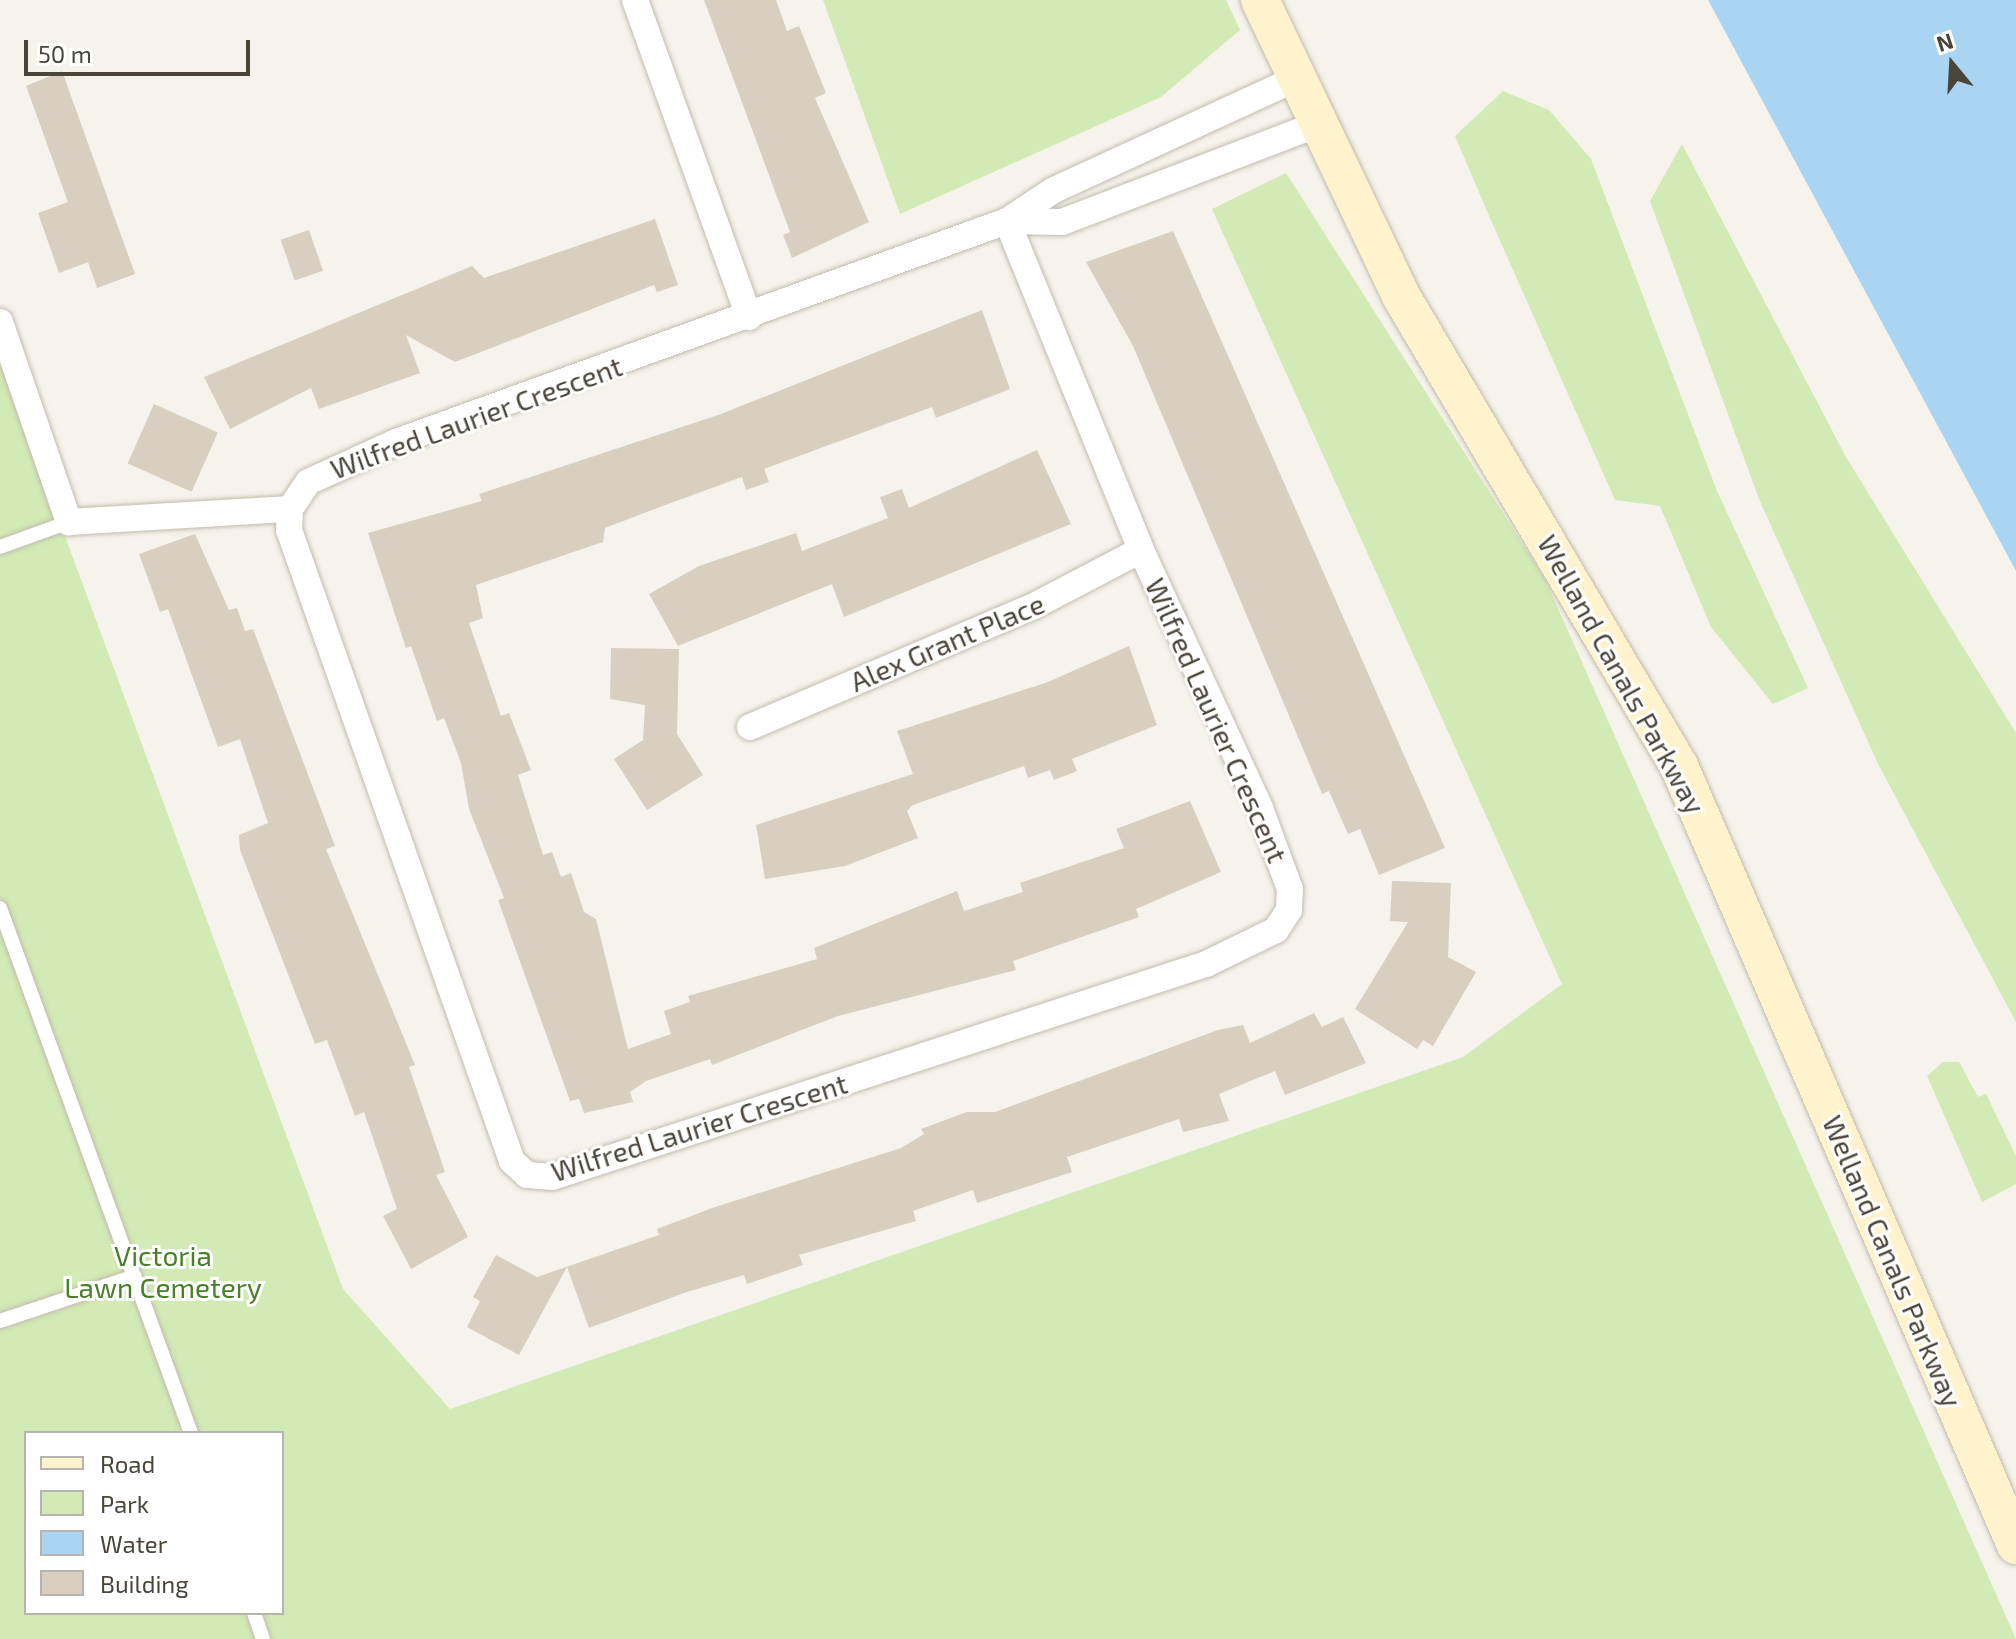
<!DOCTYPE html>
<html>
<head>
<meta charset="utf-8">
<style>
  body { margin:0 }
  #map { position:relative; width:2016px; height:1639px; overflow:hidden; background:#f6f3ec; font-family:"Exo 2",sans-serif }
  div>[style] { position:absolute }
  .green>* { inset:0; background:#d2eab5 }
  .water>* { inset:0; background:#a9d4f2 }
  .building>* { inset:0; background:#d8cfc1; transform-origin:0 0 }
  .roads { filter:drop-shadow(0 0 2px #c2bbae) drop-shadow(0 0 2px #c2bbae) }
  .service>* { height:14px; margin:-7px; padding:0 7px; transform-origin:7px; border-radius:7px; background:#fff }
  .minor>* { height:26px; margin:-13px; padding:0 13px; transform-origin:13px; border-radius:13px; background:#fff }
  .secondary>* { height:38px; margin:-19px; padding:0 19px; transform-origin:19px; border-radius:19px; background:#fff3cd }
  span { translate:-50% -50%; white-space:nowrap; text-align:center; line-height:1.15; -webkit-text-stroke:6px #fff; paint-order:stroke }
  .street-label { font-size:28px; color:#4b4439 }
  .park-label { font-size:28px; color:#4a7f2a }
  .legend { position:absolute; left:24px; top:1431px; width:260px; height:184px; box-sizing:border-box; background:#fff; border:2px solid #b7b4b0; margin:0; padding:10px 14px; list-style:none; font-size:24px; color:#4b4439 }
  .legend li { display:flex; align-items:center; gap:16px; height:40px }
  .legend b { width:40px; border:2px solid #b7b4b0 }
  .north { position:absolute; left:1912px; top:24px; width:80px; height:80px; -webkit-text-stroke:6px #fff; paint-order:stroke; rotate:342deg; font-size:22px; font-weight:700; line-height:32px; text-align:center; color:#4b4439 }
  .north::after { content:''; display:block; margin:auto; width:28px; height:36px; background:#4b4439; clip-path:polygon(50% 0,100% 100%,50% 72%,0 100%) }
  .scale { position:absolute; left:24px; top:40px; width:226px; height:36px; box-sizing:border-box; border:4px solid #4b4439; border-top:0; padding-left:10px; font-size:24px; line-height:28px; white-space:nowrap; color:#4b4439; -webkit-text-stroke:6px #fff; paint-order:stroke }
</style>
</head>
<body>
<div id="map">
  <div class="green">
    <i style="clip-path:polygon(823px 0,1226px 0,1240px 30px,1161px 97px,900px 214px)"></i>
    <i style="clip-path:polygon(1503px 91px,1549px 110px,1591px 159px,1717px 491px,1808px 688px,1773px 704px,1711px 627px,1660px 506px,1615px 500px,1490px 218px,1455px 136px)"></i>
    <i style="clip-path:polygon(1682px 144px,1846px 457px,2016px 733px,2016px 1022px,1878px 764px,1759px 499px,1650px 201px)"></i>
    <i style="clip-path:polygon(evenodd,1286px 173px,1545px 579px,2016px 1639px,0 1639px,0 360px,343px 1289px,450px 1409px,1463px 1057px,1562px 984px,1212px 209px,1286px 173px,26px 1433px,282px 1433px,282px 1613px,26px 1613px,26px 1433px)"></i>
    <i style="clip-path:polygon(1943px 1062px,1959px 1062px,1978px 1097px,1986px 1094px,2016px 1156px,2016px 1184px,1982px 1202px,1927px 1076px)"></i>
  </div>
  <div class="water">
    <i style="clip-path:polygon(1708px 0,2016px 0,2016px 571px)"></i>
  </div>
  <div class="building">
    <i style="clip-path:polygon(704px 0,776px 0,787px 31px,799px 26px,826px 93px,815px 98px,869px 222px,792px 258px,783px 235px,790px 232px)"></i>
    <i style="clip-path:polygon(62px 71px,135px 274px,97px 288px,88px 262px,59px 273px,38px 213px,68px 202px,26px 86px)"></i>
    <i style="clip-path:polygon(655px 219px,678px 285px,657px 292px,654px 285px,455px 362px,406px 335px,420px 373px,319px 409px,311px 388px,230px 429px,204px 377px,472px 266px,484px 278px)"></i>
    <i style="left:309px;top:230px;width:43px;height:30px;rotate:71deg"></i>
    <i style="clip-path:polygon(1173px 231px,1445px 848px,1379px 875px,1360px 829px,1348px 834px,1329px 791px,1322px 794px,1133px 346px,1086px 262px)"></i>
    <i style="clip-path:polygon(982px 310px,1010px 389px,936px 418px,932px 407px,764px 469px,769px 482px,746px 490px,742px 477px,660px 507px,605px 528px,603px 542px,476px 585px,483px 618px,469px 623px,501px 716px,509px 713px,531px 770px,518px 775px,543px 855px,552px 852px,561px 877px,571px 873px,584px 912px,596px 919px,628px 1049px,671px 1034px,664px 1011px,690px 1002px,688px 996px,817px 959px,814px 948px,957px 891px,964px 911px,1023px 892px,1020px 883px,1124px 848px,1116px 829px,1190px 801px,1221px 872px,1136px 909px,1139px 917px,1013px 961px,1016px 970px,838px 1016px,712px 1065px,710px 1059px,646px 1081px,630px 1092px,633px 1102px,584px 1113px,579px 1099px,570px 1101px,498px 900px,504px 898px,469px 809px,461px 763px,444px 718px,437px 721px,411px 646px,406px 648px,368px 533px,482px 501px,479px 494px,721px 414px)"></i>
    <i style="left:154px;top:404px;width:70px;height:65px;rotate:24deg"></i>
    <i style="clip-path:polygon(1037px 450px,1071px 524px,844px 617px,832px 584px,678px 646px,649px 594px,699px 566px,796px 533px,802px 551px,888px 518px,880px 497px,902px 489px,909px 508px)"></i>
    <i style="clip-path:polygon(195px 534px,229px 610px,237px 608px,245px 631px,253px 629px,335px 846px,326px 849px,415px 1065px,409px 1067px,445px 1172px,436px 1175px,468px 1237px,411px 1269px,383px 1216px,397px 1209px,364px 1112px,355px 1116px,327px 1040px,315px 1044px,240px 850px,239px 835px,268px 823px,240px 739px,218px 747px,168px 609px,160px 612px,139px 554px)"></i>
    <i style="clip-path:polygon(1129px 646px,1157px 725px,1072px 759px,1077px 771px,1054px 780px,1050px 770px,1028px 778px,1024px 766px,913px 805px,907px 811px,918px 838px,845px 866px,765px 879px,756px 825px,913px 774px,897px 731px,1048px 682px)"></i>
    <i style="clip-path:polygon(611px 648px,679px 649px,677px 734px,703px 775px,647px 810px,614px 759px,643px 740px,645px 705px,610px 699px)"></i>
    <i style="clip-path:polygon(1392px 881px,1451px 883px,1448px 957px,1476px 972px,1433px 1046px,1423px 1040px,1417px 1049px,1355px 1009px,1408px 922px,1390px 921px)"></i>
    <i style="clip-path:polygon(1314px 1013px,1322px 1027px,1343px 1017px,1366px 1063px,1285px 1095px,1275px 1071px,1219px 1094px,1229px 1121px,1183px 1132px,1179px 1119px,1067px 1157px,1072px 1172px,977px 1203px,973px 1190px,913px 1211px,916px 1221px,799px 1255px,803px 1265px,747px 1284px,744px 1275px,687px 1292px,589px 1328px,567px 1267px,519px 1355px,467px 1327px,480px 1301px,473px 1297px,496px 1255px,537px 1277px,659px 1235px,657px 1229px,712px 1208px,901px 1148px,924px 1134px,921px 1129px,967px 1112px,995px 1112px,1218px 1030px,1243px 1025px,1250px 1043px)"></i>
  </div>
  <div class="roads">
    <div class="service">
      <i style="left:0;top:547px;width:73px;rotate:-19.9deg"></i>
      <i style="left:0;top:908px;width:559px;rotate:70.01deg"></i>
      <i style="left:0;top:1321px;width:142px;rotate:-18.4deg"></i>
      <i style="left:254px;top:1613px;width:28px;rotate:71deg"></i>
    </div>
    <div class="minor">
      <i style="left:635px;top:0;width:337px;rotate:70.2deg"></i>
      <i style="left:1007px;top:221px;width:355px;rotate:67.8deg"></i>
      <i style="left:1141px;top:550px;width:284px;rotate:65.2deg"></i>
      <i style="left:1260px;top:808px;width:86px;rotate:69.7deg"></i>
      <i style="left:1290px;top:889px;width:21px;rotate:93deg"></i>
      <i style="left:1289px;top:910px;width:24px;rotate:123deg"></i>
      <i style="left:1276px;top:930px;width:78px;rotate:154.1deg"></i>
      <i style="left:1206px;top:964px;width:688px;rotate:161.96deg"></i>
      <i style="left:552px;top:1177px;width:25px;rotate:-175deg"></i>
      <i style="left:527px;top:1175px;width:21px;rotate:-137deg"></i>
      <i style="left:512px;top:1161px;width:669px;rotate:-109.46deg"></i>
      <i style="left:289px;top:530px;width:21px;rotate:-87deg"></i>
      <i style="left:290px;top:509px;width:32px;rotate:-56deg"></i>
      <i style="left:308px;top:482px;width:97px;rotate:-24.4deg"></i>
      <i style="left:396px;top:442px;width:650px;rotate:-19.89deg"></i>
      <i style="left:1007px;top:221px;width:56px;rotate:-33.4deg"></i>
      <i style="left:1054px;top:190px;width:265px;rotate:-24.7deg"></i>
      <i style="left:1007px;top:221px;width:55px;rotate:1deg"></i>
      <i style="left:1062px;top:222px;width:272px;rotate:-20.9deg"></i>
      <i style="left:0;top:322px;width:212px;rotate:71deg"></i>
      <i style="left:69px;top:522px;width:221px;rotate:-3.4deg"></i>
      <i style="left:750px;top:727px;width:306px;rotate:-23.1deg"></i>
      <i style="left:1032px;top:607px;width:123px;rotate:-27.6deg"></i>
    </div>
    <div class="secondary">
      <i style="left:1260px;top:0;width:328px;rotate:64.5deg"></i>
      <i style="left:1401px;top:296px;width:546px;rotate:59.4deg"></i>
      <i style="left:1679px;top:766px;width:849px;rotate:66.61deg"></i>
    </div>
  </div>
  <div class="street-label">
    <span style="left:476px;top:417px;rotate:-20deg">Wilfred Laurier Crescent</span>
    <span style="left:947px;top:642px;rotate:-23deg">Alex Grant Place</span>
    <span style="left:1622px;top:674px;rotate:61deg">Welland Canals Parkway</span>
    <span style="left:1217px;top:720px;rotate:66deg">Wilfred Laurier Crescent</span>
    <span style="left:699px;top:1127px;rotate:-17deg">Wilfred Laurier Crescent</span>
    <span style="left:1893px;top:1261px;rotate:67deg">Welland Canals Parkway</span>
  </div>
  <div class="park-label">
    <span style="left:163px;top:1271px">Victoria<br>Lawn Cemetery</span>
  </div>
  <ul class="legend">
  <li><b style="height:10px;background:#fff3cd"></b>Road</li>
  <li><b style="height:22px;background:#d2eab5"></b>Park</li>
  <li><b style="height:22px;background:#a9d4f2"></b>Water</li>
  <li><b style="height:22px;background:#d8cfc1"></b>Building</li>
  </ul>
  <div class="north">N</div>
  <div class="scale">50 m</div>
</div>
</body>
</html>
